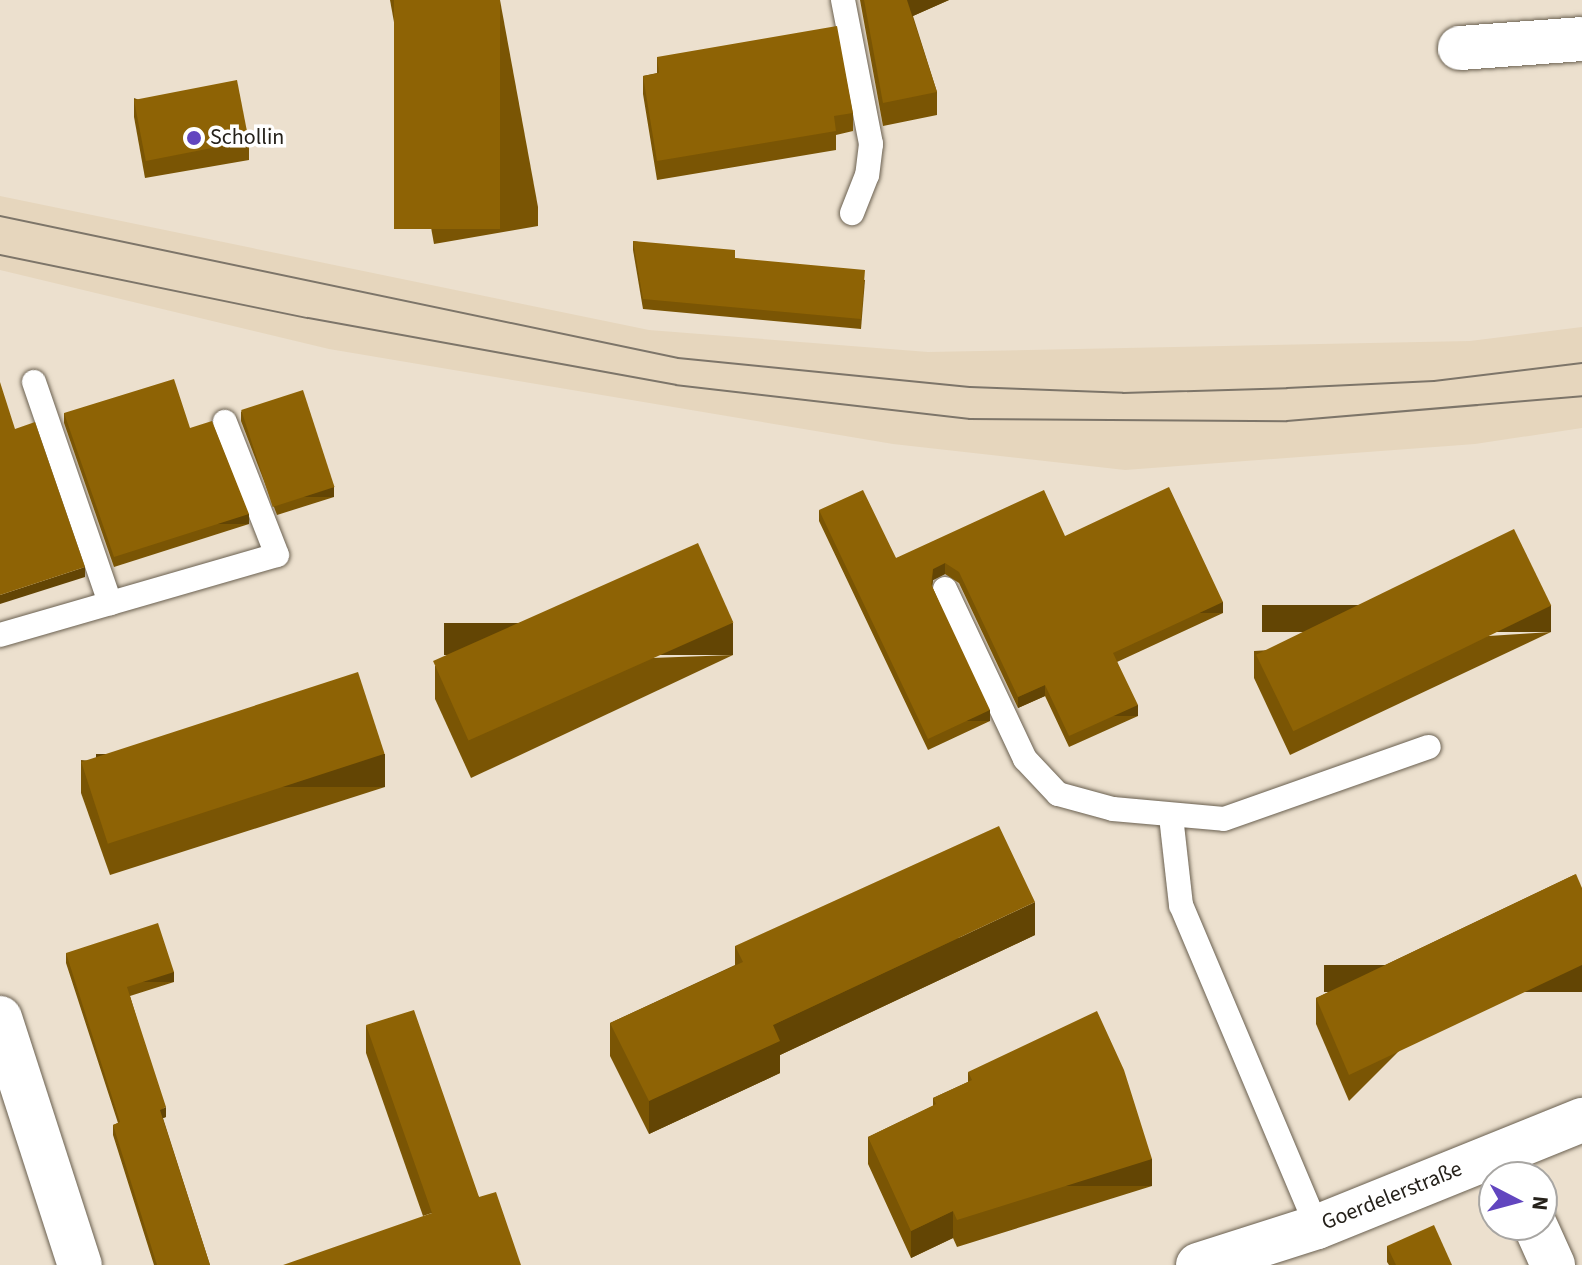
<!DOCTYPE html>
<html>
<head>
<meta charset="utf-8">
<style>
  body { margin:0 }
  #map { position:relative; width:1582px; height:1265px; overflow:hidden; background:#ece0ce; font-family:"Source Sans 3",sans-serif }
  div>[style] { position:absolute }
  .built>* { inset:0; background:#e6d6bd }
  .roads { filter:drop-shadow(0 0 2px #6a6050) drop-shadow(0 0 2px #6a6050) }
  .lane>* { height:24px; margin:-12px; padding:0 12px; transform-origin:12px; border-radius:12px; background:#fff }
  .street>* { height:44px; margin:-22px; padding:0 22px; transform-origin:22px; border-radius:22px; background:#fff }
  .tram>* { height:2px; margin:-1px; padding:0 1px; transform-origin:1px; border-radius:1px; background:#7d7569 }
  .wall>* { inset:0; background:#7a5504 }
  .shaded-wall>* { inset:0; background:#634504; transform-origin:0 0 }
  .building>* { inset:0; background:#8e6305; transform-origin:0 0 }
  .dots>* { width:22px; height:22px; translate:-50% -50%; box-sizing:border-box; border:4px solid #fff; border-radius:50% }
  span { translate:-50% -50%; white-space:nowrap; text-align:center; line-height:1.15; -webkit-text-stroke:7px #fff; paint-order:stroke }
  .poi-label { font-size:22px; color:#25211a }
  .left { translate:0 -50%; text-align:left }
  .street-label { font-size:22px; color:#25211a }
  .north { position:absolute; left:1478px; top:1161px; width:80px; height:80px; box-sizing:border-box; background:#fff; border:2px solid #a8a6a3; border-radius:50%; rotate:96deg; font-size:22px; font-weight:700; line-height:32px; text-align:center; color:#25211a }
  .north::after { content:''; display:block; margin:auto; width:28px; height:36px; background:#6246bf; clip-path:polygon(50% 0,100% 100%,50% 72%,0 100%) }
</style>
</head>
<body>
<div id="map">
  <div class="built">
    <i style="clip-path:polygon(0 196px,649px 330px,928px 352px,1470px 341px,1582px 327px,1582px 428px,1475px 444px,1125px 470px,893px 444px,329px 349px,0 270px)"></i>
  </div>
  <div class="roads">
    <div class="lane">
      <i style="left:843px;top:0;width:147px;rotate:79deg"></i>
      <i style="left:871px;top:144px;width:31px;rotate:97deg"></i>
      <i style="left:867px;top:175px;width:41px;rotate:111.5deg"></i>
      <i style="left:34px;top:382px;width:234px;rotate:71deg"></i>
      <i style="left:945px;top:589px;width:188px;rotate:64.8deg"></i>
      <i style="left:1025px;top:759px;width:48px;rotate:46.7deg"></i>
      <i style="left:1058px;top:794px;width:57px;rotate:15.3deg"></i>
      <i style="left:1113px;top:809px;width:111px;rotate:5.1deg"></i>
      <i style="left:1224px;top:819px;width:217px;rotate:-19.4deg"></i>
      <i style="left:0;top:635px;width:288px;rotate:-16.1deg"></i>
      <i style="left:277px;top:555px;width:143px;rotate:-111.4deg"></i>
      <i style="left:1171px;top:816px;width:90px;rotate:83.6deg"></i>
      <i style="left:1181px;top:905px;width:350px;rotate:67.1deg"></i>
    </div>
    <div class="street">
      <i style="left:1460px;top:48px;width:122px;rotate:-4.2deg"></i>
      <i style="left:0;top:1018px;width:260px;rotate:72.1deg"></i>
      <i style="left:1535px;top:1225px;width:44px;rotate:65.8deg"></i>
      <i style="left:1198px;top:1265px;width:125px;rotate:-17.7deg"></i>
      <i style="left:1317px;top:1227px;width:286px;rotate:-22deg"></i>
    </div>
  </div>
  <div class="tram">
    <i style="left:0;top:216px;width:693px;rotate:11.83deg"></i>
    <i style="left:678px;top:358px;width:293px;rotate:5.7deg"></i>
    <i style="left:970px;top:387px;width:153px;rotate:2.2deg"></i>
    <i style="left:1123px;top:393px;width:164px;rotate:-1.7deg"></i>
    <i style="left:1287px;top:388px;width:147px;rotate:-2.7deg"></i>
    <i style="left:1434px;top:381px;width:149px;rotate:-6.9deg"></i>
    <i style="left:0;top:255px;width:314px;rotate:11.6deg"></i>
    <i style="left:308px;top:318px;width:374px;rotate:10.3deg"></i>
    <i style="left:676px;top:385px;width:295px;rotate:6.6deg"></i>
    <i style="left:969px;top:419px;width:318px;rotate:0.4deg"></i>
    <i style="left:1287px;top:421px;width:296px;rotate:-4.8deg"></i>
  </div>
  <div class="wall">
    <i style="clip-path:polygon(390px 0,500px 0,538px 207px,538px 226px,434px 244px)"></i>
    <i style="clip-path:polygon(860px 0,949px 0,913px 16px,937px 92px,937px 115px,883px 126px)"></i>
    <i style="clip-path:polygon(657px 57px,853px 113px,853px 131px,836px 135px,836px 150px,657px 180px,643px 94px,643px 76px,657px 73px)"></i>
    <i style="clip-path:polygon(134px 98px,249px 141px,249px 160px,145px 178px,134px 117px)"></i>
    <i style="clip-path:polygon(633px 241px,865px 280px,861px 329px,643px 309px,633px 250px)"></i>
    <i style="clip-path:polygon(241px 411px,334px 497px,277px 515px,241px 421px)"></i>
    <i style="clip-path:polygon(64px 413px,190px 428px,249px 524px,114px 567px,64px 423px)"></i>
    <i style="clip-path:polygon(819px 510px,896px 558px,1065px 536px,1223px 613px,1117px 662px,1138px 716px,1069px 747px,1045px 696px,1018px 708px,959px 583px,945px 574px,933px 580px,932px 586px,990px 721px,928px 750px,819px 521px)"></i>
    <i style="clip-path:polygon(1551px 632px,1290px 755px,1254px 678px,1254px 651px)"></i>
    <i style="clip-path:polygon(733px 655px,471px 778px,435px 699px,435px 666px)"></i>
    <i style="clip-path:polygon(81px 760px,385px 787px,110px 875px,81px 793px)"></i>
    <i style="clip-path:polygon(1576px 874px,1349px 1101px,1316px 1024px,1316px 998px)"></i>
    <i style="clip-path:polygon(1035px 935px,780px 1055px,780px 1073px,649px 1134px,610px 1056px,610px 1023px,735px 965px,735px 946px)"></i>
    <i style="clip-path:polygon(66px 953px,174px 982px,130px 996px,166px 1117px,163px 1118px,210px 1265px,154px 1265px,113px 1135px,113px 1125px,118px 1123px,66px 963px)"></i>
    <i style="clip-path:polygon(366px 1025px,479px 1197px,423px 1216px,366px 1053px)"></i>
    <i style="clip-path:polygon(968px 1072px,1152px 1186px,957px 1247px,953px 1238px,911px 1258px,868px 1164px,868px 1137px,933px 1106px,933px 1098px,968px 1082px)"></i>
    <i style="clip-path:polygon(1387px 1246px,1452px 1265px,1389px 1265px,1387px 1262px)"></i>
  </div>
  <div class="shaded-wall">
    <i style="clip-path:polygon(906px 0,949px 0,906px 19px)"></i>
    <i style="left:334px;top:487px;width:10px;height:60px;rotate:90deg"></i>
    <i style="left:249px;top:514px;width:10px;height:142px;rotate:90deg"></i>
    <i style="clip-path:polygon(945px 563px,945px 574px,933px 580px,931px 595px,933px 569px)"></i>
    <i style="clip-path:polygon(85px 567px,85px 577px,0 604px,0 595px)"></i>
    <i style="left:1223px;top:602px;width:11px;height:121px;rotate:90deg"></i>
    <i style="left:1551px;top:605px;width:27px;height:289px;rotate:90deg"></i>
    <i style="left:733px;top:623px;width:32px;height:289px;rotate:90deg"></i>
    <i style="clip-path:polygon(1045px 685px,1045px 696px,1018px 708px,1018px 697px)"></i>
    <i style="left:1138px;top:705px;width:11px;height:76px;rotate:90deg"></i>
    <i style="left:990px;top:710px;width:11px;height:68px;rotate:90deg"></i>
    <i style="left:385px;top:754px;width:33px;height:289px;rotate:90deg"></i>
    <i style="clip-path:polygon(1035px 902px,1035px 935px,780px 1055px,780px 1073px,649px 1134px,649px 1101px,773px 1025px)"></i>
    <i style="left:1582px;top:965px;width:27px;height:258px;rotate:90deg"></i>
    <i style="left:174px;top:972px;width:10px;height:49px;rotate:90deg"></i>
    <i style="clip-path:polygon(166px 1107px,166px 1117px,160px 1119px,160px 1110px)"></i>
    <i style="left:1152px;top:1159px;width:27px;height:204px;rotate:90deg"></i>
    <i style="clip-path:polygon(953px 1211px,953px 1238px,911px 1258px,911px 1231px)"></i>
  </div>
  <div class="building">
    <i style="left:394px;top:0;width:106px;height:229px"></i>
    <i style="clip-path:polygon(864px 0,907px 0,937px 92px,883px 103px)"></i>
    <i style="clip-path:polygon(837px 26px,853px 113px,834px 116px,836px 131px,657px 161px,643px 76px,659px 73px,657px 57px)"></i>
    <i style="left:237px;top:80px;width:62px;height:105px;rotate:79deg"></i>
    <i style="clip-path:polygon(633px 241px,735px 250px,735px 258px,865px 270px,861px 319px,643px 299px)"></i>
    <i style="clip-path:polygon(174px 379px,190px 428px,212px 421px,249px 514px,114px 557px,64px 413px)"></i>
    <i style="clip-path:polygon(0 382px,15px 429px,35px 422px,85px 567px,0 595px)"></i>
    <i style="left:303px;top:390px;width:102px;height:65px;rotate:72deg"></i>
    <i style="clip-path:polygon(1169px 487px,1223px 602px,1113px 653px,1138px 705px,1069px 736px,1045px 685px,1018px 697px,959px 572px,945px 563px,933px 569px,931px 584px,990px 710px,928px 739px,819px 510px,863px 490px,896px 558px,1044px 490px,1065px 536px)"></i>
    <i style="left:1514px;top:529px;width:85px;height:287px;rotate:64deg"></i>
    <i style="left:698px;top:543px;width:87px;height:290px;rotate:66deg"></i>
    <i style="left:358px;top:672px;width:86px;height:291px;rotate:72deg"></i>
    <i style="clip-path:polygon(999px 826px,1035px 902px,773px 1025px,780px 1041px,649px 1101px,610px 1023px,743px 962px,735px 946px)"></i>
    <i style="clip-path:polygon(1576px 874px,1582px 888px,1582px 965px,1349px 1075px,1316px 998px)"></i>
    <i style="clip-path:polygon(158px 923px,174px 972px,127px 987px,166px 1107px,160px 1110px,210px 1265px,157px 1265px,113px 1125px,120px 1122px,66px 953px)"></i>
    <i style="clip-path:polygon(414px 1010px,479px 1197px,496px 1192px,521px 1265px,283px 1265px,432px 1213px,366px 1025px)"></i>
    <i style="clip-path:polygon(1097px 1011px,1124px 1070px,1152px 1159px,957px 1220px,953px 1211px,911px 1231px,868px 1137px,936px 1104px,933px 1098px,972px 1080px,968px 1072px)"></i>
    <i style="clip-path:polygon(1434px 1225px,1452px 1265px,1396px 1265px,1387px 1246px)"></i>
  </div>
  <div class="dots">
    <i style="left:194px;top:138px;background:#6246bf"></i>
  </div>
  <div class="poi-label">
    <span class="left" style="left:210px;top:138px">Schollin</span>
  </div>
  <div class="street-label">
    <span style="left:1392px;top:1196px;rotate:-22deg">Goerdelerstraße</span>
  </div>
  <div class="north">N</div>
</div>
</body>
</html>
